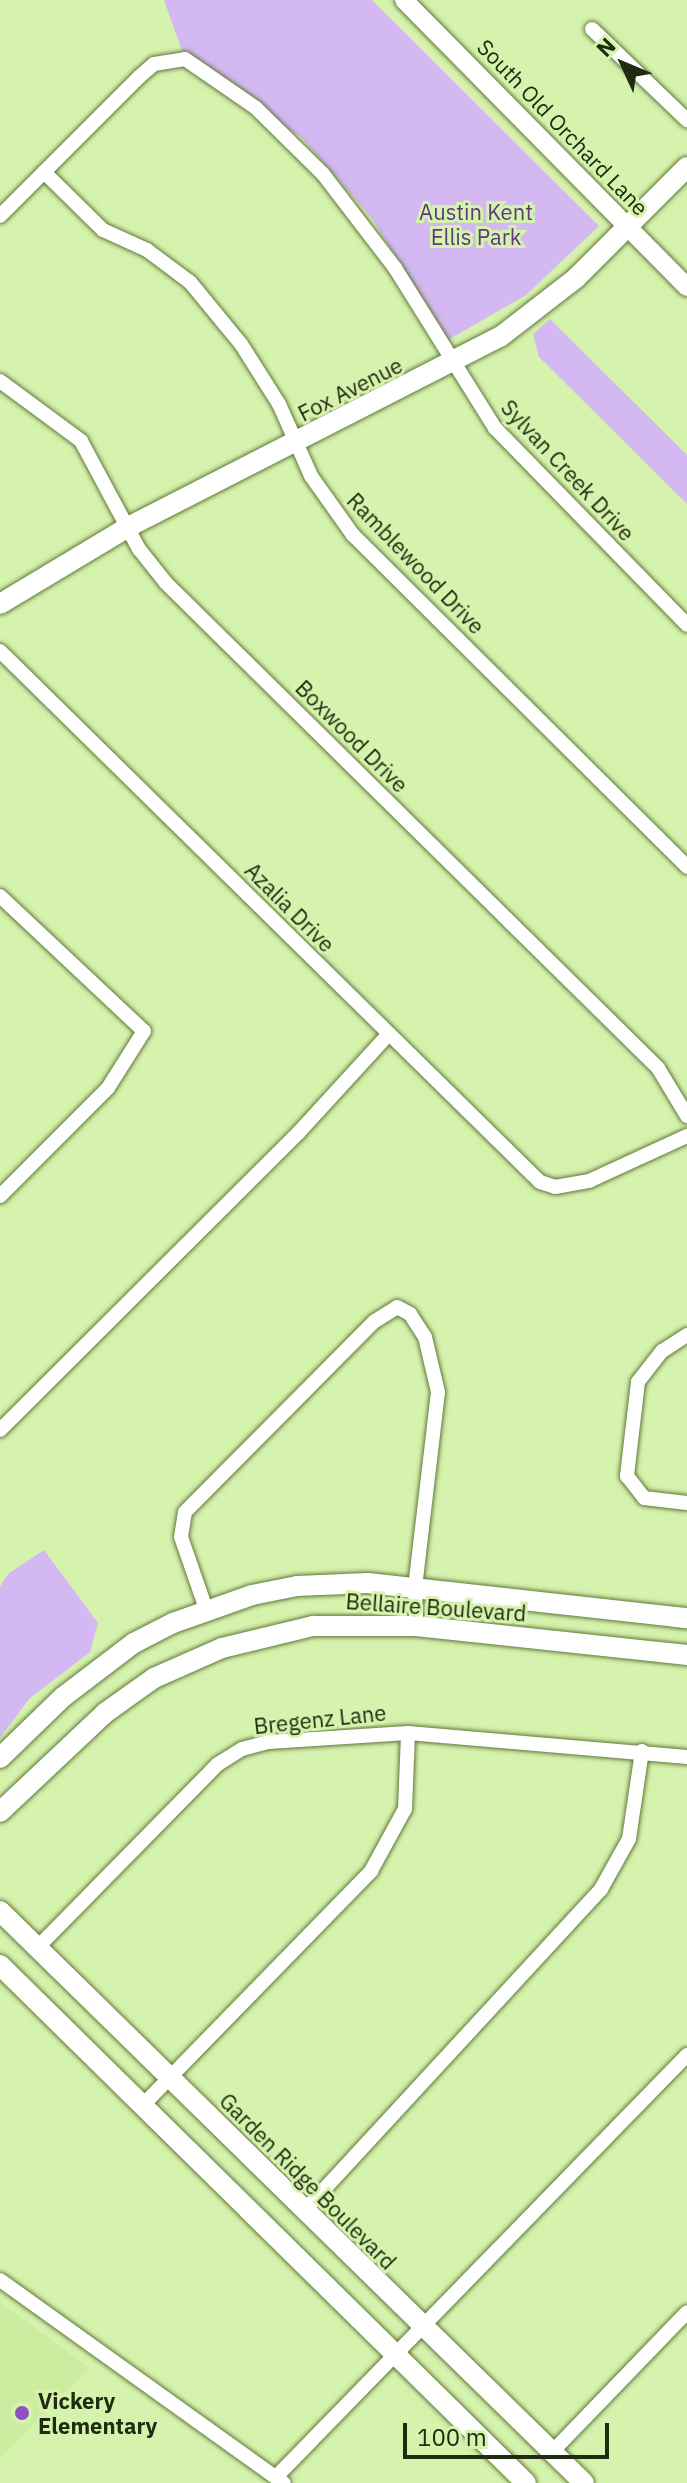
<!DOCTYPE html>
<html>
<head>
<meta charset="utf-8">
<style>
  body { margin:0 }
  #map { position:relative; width:687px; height:2483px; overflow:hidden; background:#d6f3ae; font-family:"IBM Plex Sans",sans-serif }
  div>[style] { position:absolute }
  .built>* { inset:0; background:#ccec9f }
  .green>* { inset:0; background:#d4b8f2 }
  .roads { filter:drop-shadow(0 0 2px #607939) drop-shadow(0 0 2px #607939) }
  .minor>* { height:14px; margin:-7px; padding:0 7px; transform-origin:7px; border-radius:7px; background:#fff }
  .tertiary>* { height:18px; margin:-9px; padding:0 9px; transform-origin:9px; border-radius:9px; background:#fff }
  .secondary>* { height:20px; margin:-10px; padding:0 10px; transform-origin:10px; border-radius:10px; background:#fff }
  .dots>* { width:22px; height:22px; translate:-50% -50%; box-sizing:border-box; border:4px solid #d6f3ae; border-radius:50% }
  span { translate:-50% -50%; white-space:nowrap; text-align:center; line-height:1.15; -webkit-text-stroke:6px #d6f3ae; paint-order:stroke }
  .street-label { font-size:22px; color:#202b10 }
  .park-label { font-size:22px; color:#5e397e }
  .poi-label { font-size:22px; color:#202b10; font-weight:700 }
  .left { translate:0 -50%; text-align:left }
  .north { position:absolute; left:583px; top:24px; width:80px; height:80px; -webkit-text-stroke:6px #d6f3ae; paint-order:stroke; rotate:314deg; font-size:22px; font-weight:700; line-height:32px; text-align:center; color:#202b10 }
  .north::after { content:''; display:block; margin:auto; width:28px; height:36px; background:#202b10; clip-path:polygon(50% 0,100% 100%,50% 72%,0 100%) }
  .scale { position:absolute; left:403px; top:2423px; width:206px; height:36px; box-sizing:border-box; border:4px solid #202b10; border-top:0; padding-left:10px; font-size:24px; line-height:28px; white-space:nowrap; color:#202b10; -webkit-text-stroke:6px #d6f3ae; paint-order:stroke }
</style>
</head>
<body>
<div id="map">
  <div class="built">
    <i style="clip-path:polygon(0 2302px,89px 2368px,0 2458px)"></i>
  </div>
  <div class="green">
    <i style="clip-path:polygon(164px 0,372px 0,599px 226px,526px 295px,448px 340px,371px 217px,302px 138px,185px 59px)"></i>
    <i style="clip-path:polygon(550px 319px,687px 455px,687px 504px,539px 357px,533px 334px)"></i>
    <i style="clip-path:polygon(44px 1550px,98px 1623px,90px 1652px,29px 1699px,0 1738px,0 1587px,8px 1574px)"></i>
  </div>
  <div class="roads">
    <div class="minor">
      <i style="left:592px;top:29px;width:132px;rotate:43.8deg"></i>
      <i style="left:44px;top:172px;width:83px;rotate:44.5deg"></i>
      <i style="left:103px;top:230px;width:48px;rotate:24.4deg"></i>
      <i style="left:147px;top:250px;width:54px;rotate:36.7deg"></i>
      <i style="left:190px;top:282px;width:80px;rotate:50.6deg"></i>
      <i style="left:241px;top:344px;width:71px;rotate:57.7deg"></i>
      <i style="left:279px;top:404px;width:79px;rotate:66deg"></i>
      <i style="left:311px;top:476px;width:72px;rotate:54.6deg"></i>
      <i style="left:353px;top:535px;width:471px;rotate:44.8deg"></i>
      <i style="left:0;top:216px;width:197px;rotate:-45deg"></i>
      <i style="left:139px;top:77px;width:20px;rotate:-41deg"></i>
      <i style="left:154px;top:64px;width:31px;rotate:-9deg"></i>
      <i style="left:185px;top:59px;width:86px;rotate:34.6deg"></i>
      <i style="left:256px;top:108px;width:94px;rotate:44.6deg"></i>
      <i style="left:323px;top:174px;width:118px;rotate:52.5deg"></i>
      <i style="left:395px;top:268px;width:189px;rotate:58deg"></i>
      <i style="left:495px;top:428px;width:275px;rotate:45.7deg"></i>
      <i style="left:0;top:381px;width:101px;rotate:36.5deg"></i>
      <i style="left:81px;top:441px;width:123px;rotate:61.8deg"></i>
      <i style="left:139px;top:549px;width:43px;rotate:51.5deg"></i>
      <i style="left:166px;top:583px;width:691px;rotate:44.59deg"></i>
      <i style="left:658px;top:1068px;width:56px;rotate:58.9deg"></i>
      <i style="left:0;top:651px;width:757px;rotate:44.52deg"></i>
      <i style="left:540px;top:1182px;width:16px;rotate:18deg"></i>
      <i style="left:555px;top:1187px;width:35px;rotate:-10deg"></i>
      <i style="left:589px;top:1181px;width:108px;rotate:-24.7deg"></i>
      <i style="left:0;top:896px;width:197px;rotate:43.2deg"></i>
      <i style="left:144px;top:1031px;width:67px;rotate:122.3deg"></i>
      <i style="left:108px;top:1088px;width:153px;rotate:135deg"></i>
      <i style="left:687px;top:1335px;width:30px;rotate:147deg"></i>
      <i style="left:662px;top:1351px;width:39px;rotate:128deg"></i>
      <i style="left:638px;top:1382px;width:95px;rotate:96.7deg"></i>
      <i style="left:627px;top:1476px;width:28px;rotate:52deg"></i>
      <i style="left:644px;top:1498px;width:43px;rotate:6.6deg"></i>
      <i style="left:0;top:1430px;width:422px;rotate:-44.9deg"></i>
      <i style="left:299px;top:1132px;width:132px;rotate:-47.5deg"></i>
      <i style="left:206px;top:1609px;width:76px;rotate:-109.1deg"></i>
      <i style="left:181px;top:1537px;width:25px;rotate:-81deg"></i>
      <i style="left:185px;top:1512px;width:269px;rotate:-45.2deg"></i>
      <i style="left:375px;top:1321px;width:26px;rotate:-32deg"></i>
      <i style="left:397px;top:1307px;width:15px;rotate:28deg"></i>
      <i style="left:410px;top:1314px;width:27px;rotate:57deg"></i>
      <i style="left:425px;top:1337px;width:57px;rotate:76.7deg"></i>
      <i style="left:438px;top:1392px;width:198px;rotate:96.7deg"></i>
      <i style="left:415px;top:1589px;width:37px;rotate:88deg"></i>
      <i style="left:37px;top:1948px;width:258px;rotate:-45.5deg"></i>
      <i style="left:218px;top:1764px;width:28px;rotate:-32deg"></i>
      <i style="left:242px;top:1749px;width:27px;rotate:-15deg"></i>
      <i style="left:268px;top:1742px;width:140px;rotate:-3.7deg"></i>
      <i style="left:408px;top:1733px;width:280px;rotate:4.9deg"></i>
      <i style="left:143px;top:2105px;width:327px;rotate:-45.7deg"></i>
      <i style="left:371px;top:1871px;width:71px;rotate:-61.3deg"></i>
      <i style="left:405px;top:1809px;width:76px;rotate:-87.7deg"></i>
      <i style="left:304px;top:2211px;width:438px;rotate:-47.3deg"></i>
      <i style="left:601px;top:1889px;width:57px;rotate:-60.8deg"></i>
      <i style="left:629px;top:1839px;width:89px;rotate:-81.6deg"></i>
      <i style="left:0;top:2280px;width:349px;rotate:35.6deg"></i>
      <i style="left:552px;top:2452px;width:194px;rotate:-46deg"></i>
      <i style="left:276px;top:2477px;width:589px;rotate:-45.76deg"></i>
    </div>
    <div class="tertiary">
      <i style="left:404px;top:0;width:403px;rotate:45.4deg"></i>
    </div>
    <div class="secondary">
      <i style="left:0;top:604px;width:149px;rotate:-31deg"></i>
      <i style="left:128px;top:527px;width:418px;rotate:-27.1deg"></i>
      <i style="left:500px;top:337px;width:96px;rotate:-37.8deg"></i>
      <i style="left:576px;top:278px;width:157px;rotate:-45deg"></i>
      <i style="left:0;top:1758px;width:88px;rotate:-44.1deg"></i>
      <i style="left:63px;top:1697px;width:89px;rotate:-37.3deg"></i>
      <i style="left:134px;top:1643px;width:44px;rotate:-27.1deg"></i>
      <i style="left:173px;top:1623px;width:84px;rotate:-19.5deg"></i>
      <i style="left:252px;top:1595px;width:46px;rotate:-11.3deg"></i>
      <i style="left:297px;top:1586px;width:71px;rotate:-2.4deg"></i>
      <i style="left:368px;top:1583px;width:321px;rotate:6.3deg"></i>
      <i style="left:0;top:1812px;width:144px;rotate:-43.3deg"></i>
      <i style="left:105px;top:1713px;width:60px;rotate:-35.5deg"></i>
      <i style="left:154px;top:1678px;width:74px;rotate:-23.8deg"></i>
      <i style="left:222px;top:1648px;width:94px;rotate:-13.6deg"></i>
      <i style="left:313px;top:1626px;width:103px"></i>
      <i style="left:416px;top:1626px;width:273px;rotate:6.1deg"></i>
      <i style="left:0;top:1911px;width:817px;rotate:44.41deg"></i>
      <i style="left:0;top:1965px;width:738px;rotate:44.56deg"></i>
    </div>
  </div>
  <div class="dots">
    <i style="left:22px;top:2413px;background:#8f4fc4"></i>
  </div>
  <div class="street-label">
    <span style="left:563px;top:127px;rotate:46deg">South Old Orchard Lane</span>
    <span style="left:350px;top:389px;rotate:-27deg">Fox Avenue</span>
    <span style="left:568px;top:470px;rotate:47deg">Sylvan Creek Drive</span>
    <span style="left:416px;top:563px;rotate:46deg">Ramblewood Drive</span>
    <span style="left:352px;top:736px;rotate:45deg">Boxwood Drive</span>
    <span style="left:290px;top:907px;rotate:45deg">Azalia Drive</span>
    <span style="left:436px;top:1607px;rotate:4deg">Bellaire Boulevard</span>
    <span style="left:320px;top:1719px;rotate:-6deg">Bregenz Lane</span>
    <span style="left:308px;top:2181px;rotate:45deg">Garden Ridge Boulevard</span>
  </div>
  <div class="park-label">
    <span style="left:476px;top:224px">Austin Kent<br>Ellis Park</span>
  </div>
  <div class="poi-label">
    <span class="left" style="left:38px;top:2413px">Vickery<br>Elementary</span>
  </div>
  <div class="north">N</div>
  <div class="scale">100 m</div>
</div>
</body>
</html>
